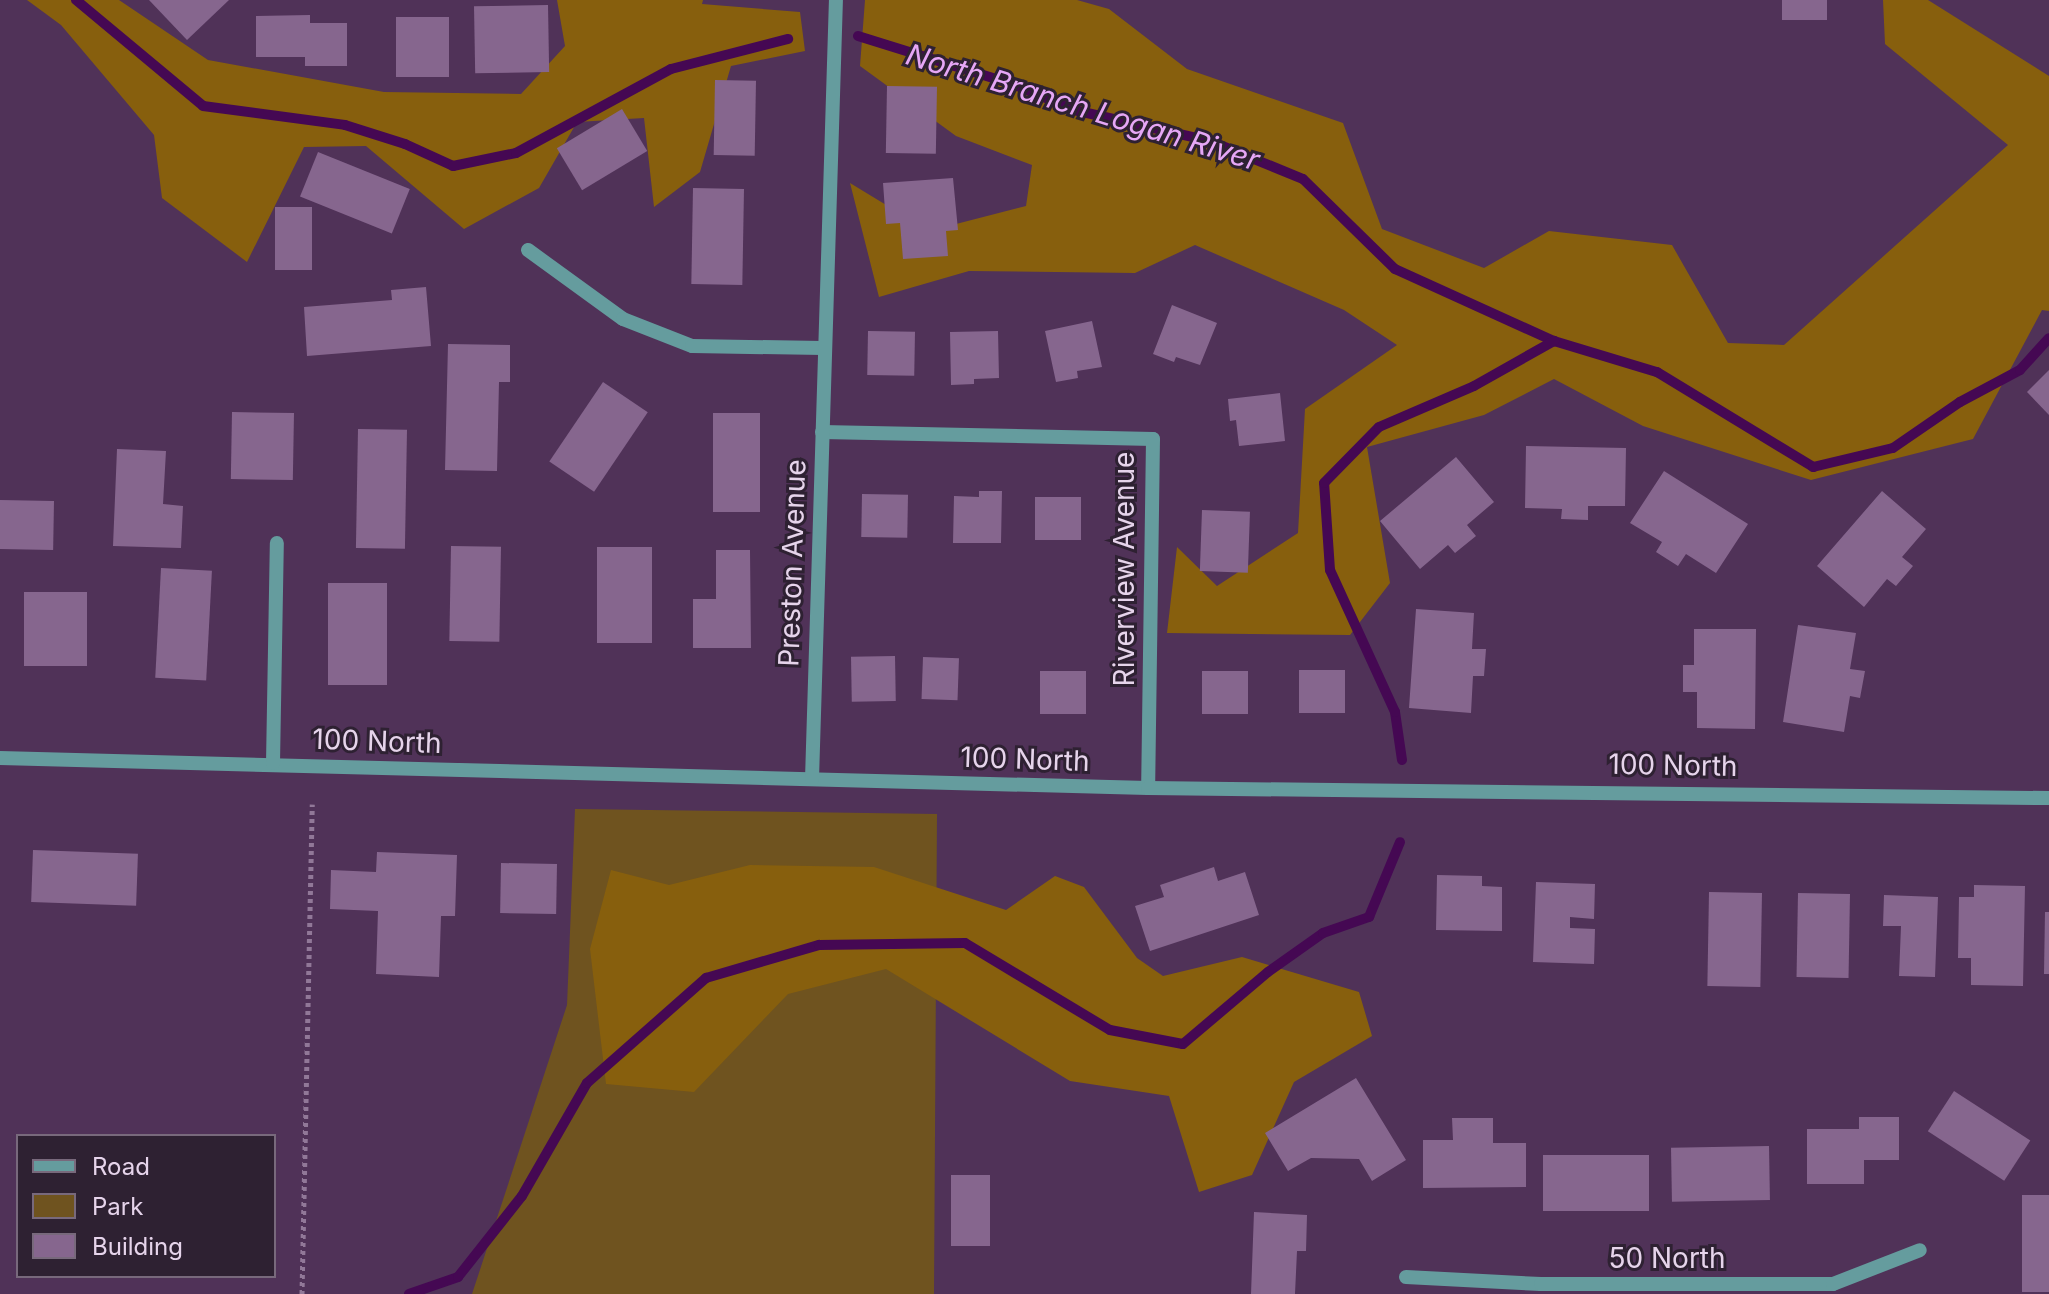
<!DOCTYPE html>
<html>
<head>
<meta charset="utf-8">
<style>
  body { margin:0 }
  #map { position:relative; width:2049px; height:1294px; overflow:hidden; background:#503258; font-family:Inter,sans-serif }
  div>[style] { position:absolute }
  .green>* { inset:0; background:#6f531f }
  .forest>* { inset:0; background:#875f0d }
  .stream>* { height:10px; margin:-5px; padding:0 5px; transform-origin:5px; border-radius:5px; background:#450853 }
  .building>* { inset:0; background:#86668e; transform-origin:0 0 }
  .path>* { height:5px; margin-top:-2.5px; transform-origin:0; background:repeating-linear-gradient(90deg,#917898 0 4px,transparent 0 8px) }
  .minor>* { height:14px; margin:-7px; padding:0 7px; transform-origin:7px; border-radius:7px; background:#659c9e }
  span { translate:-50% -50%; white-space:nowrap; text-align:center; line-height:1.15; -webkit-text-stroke:6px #2e2132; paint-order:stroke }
  .street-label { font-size:28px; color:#e6d4eb }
  .water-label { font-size:30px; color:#e6a7f6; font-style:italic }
  .legend { position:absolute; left:16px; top:1134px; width:260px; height:144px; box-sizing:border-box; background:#2e2132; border:2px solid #78697c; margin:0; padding:10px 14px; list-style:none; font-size:24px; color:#e6d4eb }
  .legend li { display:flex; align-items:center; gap:16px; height:40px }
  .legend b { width:40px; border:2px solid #78697c }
</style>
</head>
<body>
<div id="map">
  <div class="green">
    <i style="clip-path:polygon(575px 809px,937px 814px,934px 1294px,472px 1294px,567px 1005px)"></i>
  </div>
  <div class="forest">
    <i style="clip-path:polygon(27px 0,119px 0,208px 60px,384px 92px,521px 94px,565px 46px,557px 0,703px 0,702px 4px,800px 12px,805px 51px,731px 66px,700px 172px,654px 207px,644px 118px,577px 122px,539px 188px,464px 229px,366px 146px,304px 147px,247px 262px,162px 198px,154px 135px,61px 25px)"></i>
    <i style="clip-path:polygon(865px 0,1077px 0,1109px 9px,1187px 69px,1343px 123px,1382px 229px,1484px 268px,1549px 231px,1672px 245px,1728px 343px,1784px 345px,2008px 145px,1885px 44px,1883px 0,1928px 0,2049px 76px,2049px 311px,2042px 310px,1973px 439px,1811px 480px,1643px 426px,1554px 379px,1484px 415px,1367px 447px,1390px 583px,1350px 635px,1167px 633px,1177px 547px,1217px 586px,1298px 533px,1305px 409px,1397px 345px,1344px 310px,1195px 245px,1135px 273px,969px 271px,879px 297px,850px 183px,929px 231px,1026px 206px,1032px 165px,956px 136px,860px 66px)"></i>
    <i style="clip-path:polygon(750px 865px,874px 867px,1006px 910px,1055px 876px,1084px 887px,1137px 958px,1163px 976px,1242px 957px,1359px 992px,1372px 1036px,1294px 1082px,1252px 1175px,1199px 1192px,1169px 1096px,1070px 1081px,886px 969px,788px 994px,694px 1092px,606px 1084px,590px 949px,611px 870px,669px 885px)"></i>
  </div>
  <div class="stream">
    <i style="left:76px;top:0;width:165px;rotate:39.8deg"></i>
    <i style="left:203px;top:106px;width:143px;rotate:7.6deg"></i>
    <i style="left:345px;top:125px;width:63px;rotate:17.6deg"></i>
    <i style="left:405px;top:144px;width:53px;rotate:24.6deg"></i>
    <i style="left:453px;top:166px;width:64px;rotate:-11.7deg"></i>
    <i style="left:516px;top:153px;width:176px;rotate:-28.5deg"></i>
    <i style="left:671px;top:69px;width:121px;rotate:-14.4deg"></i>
    <i style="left:858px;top:36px;width:164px;rotate:17.3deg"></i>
    <i style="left:1015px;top:85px;width:64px;rotate:23deg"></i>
    <i style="left:1074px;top:110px;width:139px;rotate:12.8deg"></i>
    <i style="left:1210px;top:141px;width:100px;rotate:22.2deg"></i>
    <i style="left:1303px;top:179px;width:129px;rotate:44.4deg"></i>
    <i style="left:1395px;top:269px;width:175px;rotate:24.4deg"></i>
    <i style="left:1554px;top:341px;width:108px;rotate:16.8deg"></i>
    <i style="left:1657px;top:372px;width:183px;rotate:31.3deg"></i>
    <i style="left:1813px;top:467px;width:82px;rotate:-13.4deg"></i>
    <i style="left:1893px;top:448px;width:81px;rotate:-34.5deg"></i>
    <i style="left:1960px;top:402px;width:68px;rotate:-28.1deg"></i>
    <i style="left:2020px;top:370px;width:43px;rotate:-47.8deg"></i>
    <i style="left:1402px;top:760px;width:49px;rotate:-98.3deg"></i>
    <i style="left:1395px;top:712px;width:156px;rotate:-114.6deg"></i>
    <i style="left:1330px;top:570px;width:87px;rotate:-93.9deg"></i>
    <i style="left:1324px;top:483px;width:78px;rotate:-45.5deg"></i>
    <i style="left:1379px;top:427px;width:103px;rotate:-23.3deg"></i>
    <i style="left:1474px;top:386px;width:92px;rotate:-29.4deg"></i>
    <i style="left:409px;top:1294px;width:52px;rotate:-19.1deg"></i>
    <i style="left:458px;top:1277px;width:103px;rotate:-51.7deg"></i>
    <i style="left:522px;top:1196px;width:130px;rotate:-60.1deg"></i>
    <i style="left:587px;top:1083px;width:159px;rotate:-41.4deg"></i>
    <i style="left:706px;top:978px;width:118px;rotate:-16.3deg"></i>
    <i style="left:819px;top:945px;width:146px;rotate:-0.8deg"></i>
    <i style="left:965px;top:943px;width:169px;rotate:31deg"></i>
    <i style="left:1110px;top:1030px;width:74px;rotate:10.9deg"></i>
    <i style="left:1183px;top:1044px;width:111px;rotate:-40.3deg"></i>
    <i style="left:1268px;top:972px;width:67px;rotate:-35.3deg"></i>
    <i style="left:1323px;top:933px;width:49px;rotate:-19.2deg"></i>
    <i style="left:1369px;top:917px;width:81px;rotate:-67.5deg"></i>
  </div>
  <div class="building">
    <i style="clip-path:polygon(149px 0,229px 0,187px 40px)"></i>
    <i style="left:1782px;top:0;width:45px;height:20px"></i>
    <i style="left:548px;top:5px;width:67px;height:74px;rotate:89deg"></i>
    <i style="clip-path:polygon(310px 15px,310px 23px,347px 23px,347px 66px,305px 66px,305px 57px,256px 57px,256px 16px)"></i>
    <i style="left:396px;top:17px;width:53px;height:60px"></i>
    <i style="left:715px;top:80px;width:41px;height:75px;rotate:1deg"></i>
    <i style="left:887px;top:86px;width:50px;height:67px;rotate:1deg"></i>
    <i style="left:622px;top:109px;width:49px;height:76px;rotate:59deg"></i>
    <i style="left:318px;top:152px;width:99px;height:48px;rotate:22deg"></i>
    <i style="clip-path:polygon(953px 178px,958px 230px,946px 231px,948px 256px,903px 259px,900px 223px,886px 224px,883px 183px)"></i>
    <i style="left:693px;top:188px;width:51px;height:96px;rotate:1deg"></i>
    <i style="left:275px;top:207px;width:37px;height:63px"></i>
    <i style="clip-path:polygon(426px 287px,431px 346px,307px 356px,304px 307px,392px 300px,391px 290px)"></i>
    <i style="clip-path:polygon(1172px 305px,1217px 323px,1200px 365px,1176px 357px,1174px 362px,1153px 354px)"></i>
    <i style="clip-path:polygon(1092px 321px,1102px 367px,1077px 371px,1078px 378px,1056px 382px,1045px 331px)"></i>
    <i style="left:868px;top:331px;width:47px;height:44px;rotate:1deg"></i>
    <i style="clip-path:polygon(998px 331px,999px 378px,974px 379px,974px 384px,951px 385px,950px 332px)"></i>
    <i style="clip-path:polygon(448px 344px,510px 345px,510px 382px,499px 382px,497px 471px,445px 470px)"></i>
    <i style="clip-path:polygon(2049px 370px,2049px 415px,2027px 392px)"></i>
    <i style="left:603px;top:382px;width:54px;height:96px;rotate:34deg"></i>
    <i style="clip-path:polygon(1280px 393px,1285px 441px,1239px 446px,1236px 420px,1230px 421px,1228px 399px)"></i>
    <i style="left:232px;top:412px;width:62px;height:67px;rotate:1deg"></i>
    <i style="left:713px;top:413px;width:47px;height:99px"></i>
    <i style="left:358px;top:429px;width:49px;height:119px;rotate:1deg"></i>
    <i style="clip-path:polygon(1526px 446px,1626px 448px,1625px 506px,1588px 506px,1588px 520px,1561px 519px,1562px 509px,1525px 508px)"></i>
    <i style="clip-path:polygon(117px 449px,166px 451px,163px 504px,183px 506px,181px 548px,113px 546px)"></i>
    <i style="clip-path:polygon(1456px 457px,1494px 502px,1467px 525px,1476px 536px,1455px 553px,1448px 545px,1420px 569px,1380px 521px)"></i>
    <i style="clip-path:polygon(1664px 471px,1748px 524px,1716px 573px,1686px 554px,1678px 566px,1656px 552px,1662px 542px,1630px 523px)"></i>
    <i style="clip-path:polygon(979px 491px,1002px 491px,1001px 543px,953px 543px,954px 496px,979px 497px)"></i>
    <i style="clip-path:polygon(1882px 491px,1926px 529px,1902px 557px,1913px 566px,1896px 586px,1887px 579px,1864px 607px,1817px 566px)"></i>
    <i style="left:862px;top:494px;width:46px;height:43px;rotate:1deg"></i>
    <i style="left:1035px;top:497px;width:46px;height:43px"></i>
    <i style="left:0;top:500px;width:54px;height:49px;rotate:1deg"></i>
    <i style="left:1202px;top:510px;width:48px;height:61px;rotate:2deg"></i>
    <i style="left:451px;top:546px;width:50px;height:95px;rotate:1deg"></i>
    <i style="left:597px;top:547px;width:55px;height:96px"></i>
    <i style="clip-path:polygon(716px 550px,750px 550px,751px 648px,693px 648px,693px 599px,716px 599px)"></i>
    <i style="left:161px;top:568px;width:51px;height:110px;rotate:3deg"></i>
    <i style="left:328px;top:583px;width:59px;height:102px"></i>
    <i style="left:24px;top:592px;width:63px;height:74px"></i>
    <i style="clip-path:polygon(1416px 609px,1474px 613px,1472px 649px,1486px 649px,1484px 676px,1473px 676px,1471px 713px,1409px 708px)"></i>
    <i style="clip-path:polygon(1798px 625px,1856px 633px,1850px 669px,1865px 671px,1860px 698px,1850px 696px,1844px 732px,1783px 722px)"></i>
    <i style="clip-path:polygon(1694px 629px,1756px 629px,1755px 729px,1697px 728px,1697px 692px,1683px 692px,1683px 665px,1694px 665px)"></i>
    <i style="left:895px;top:656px;width:45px;height:44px;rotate:89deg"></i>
    <i style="left:923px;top:657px;width:36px;height:42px;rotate:2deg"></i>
    <i style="left:1299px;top:670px;width:46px;height:43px"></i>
    <i style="left:1040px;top:671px;width:46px;height:43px"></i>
    <i style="left:1202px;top:671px;width:46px;height:43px"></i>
    <i style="left:33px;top:850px;width:105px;height:52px;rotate:2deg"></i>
    <i style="clip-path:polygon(377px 852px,457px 855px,455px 916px,441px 916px,439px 977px,376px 974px,378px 911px,330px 909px,331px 870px,376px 872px)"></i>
    <i style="left:501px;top:863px;width:56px;height:50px;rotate:1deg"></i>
    <i style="clip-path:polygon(1214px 867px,1218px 881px,1245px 872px,1259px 915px,1150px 951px,1135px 906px,1164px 897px,1160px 885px)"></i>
    <i style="clip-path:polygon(1437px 875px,1482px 876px,1482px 886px,1502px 887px,1502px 931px,1436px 930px)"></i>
    <i style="clip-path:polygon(1536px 882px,1595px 884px,1594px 919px,1570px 917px,1570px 928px,1595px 929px,1594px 964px,1533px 962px)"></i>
    <i style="clip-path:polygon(1974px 885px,2025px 886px,2023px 986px,1971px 985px,1971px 958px,1958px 958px,1959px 897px,1974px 897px)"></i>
    <i style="left:1709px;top:892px;width:53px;height:94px;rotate:1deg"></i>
    <i style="left:1798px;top:893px;width:52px;height:84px;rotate:1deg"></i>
    <i style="clip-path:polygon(1884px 895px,1938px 897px,1935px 977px,1899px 976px,1901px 926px,1883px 926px)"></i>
    <i style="clip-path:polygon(2045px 912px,2049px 912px,2049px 974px,2044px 974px)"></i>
    <i style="clip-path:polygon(1356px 1078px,1406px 1160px,1372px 1181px,1359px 1159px,1311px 1158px,1288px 1171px,1265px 1133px)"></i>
    <i style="left:1954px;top:1091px;width:91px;height:48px;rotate:33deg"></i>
    <i style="clip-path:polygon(1859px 1117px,1899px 1117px,1899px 1160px,1864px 1160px,1864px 1184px,1807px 1184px,1807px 1129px,1859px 1129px)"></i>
    <i style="clip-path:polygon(1452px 1118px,1493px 1118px,1493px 1143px,1526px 1143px,1526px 1187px,1423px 1188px,1423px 1140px,1453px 1140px)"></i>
    <i style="left:1769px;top:1146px;width:54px;height:98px;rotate:89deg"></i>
    <i style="left:1649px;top:1155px;width:56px;height:106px;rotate:90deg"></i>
    <i style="left:951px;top:1175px;width:39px;height:71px"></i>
    <i style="left:2022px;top:1195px;width:27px;height:97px"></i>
    <i style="clip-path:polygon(1254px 1212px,1307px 1215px,1306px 1251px,1297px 1251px,1295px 1294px,1251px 1294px)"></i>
  </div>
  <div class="path">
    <i style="left:302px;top:1294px;width:490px;rotate:-88.8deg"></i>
  </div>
  <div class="minor">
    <i style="left:528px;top:250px;width:117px;rotate:36deg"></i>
    <i style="left:623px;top:319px;width:74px;rotate:21.4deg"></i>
    <i style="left:692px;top:346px;width:131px;rotate:0.9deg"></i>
    <i style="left:822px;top:432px;width:331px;rotate:1.2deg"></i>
    <i style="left:1153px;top:439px;width:349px;rotate:90.8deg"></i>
    <i style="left:0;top:758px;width:1148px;rotate:1.5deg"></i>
    <i style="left:1148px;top:788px;width:901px;rotate:0.64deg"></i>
    <i style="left:273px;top:763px;width:220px;rotate:-89deg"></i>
    <i style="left:812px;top:779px;width:779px;rotate:-88.24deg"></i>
    <i style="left:1406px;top:1277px;width:135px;rotate:3deg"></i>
    <i style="left:1541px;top:1284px;width:292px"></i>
    <i style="left:1833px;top:1284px;width:93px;rotate:-21.3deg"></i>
  </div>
  <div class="street-label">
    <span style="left:792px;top:563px;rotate:-88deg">Preston Avenue</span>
    <span style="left:1124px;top:569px;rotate:-90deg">Riverview Avenue</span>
    <span style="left:377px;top:741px;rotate:2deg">100 North</span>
    <span style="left:1025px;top:759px;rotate:2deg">100 North</span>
    <span style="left:1673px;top:765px;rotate:1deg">100 North</span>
    <span style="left:1667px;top:1258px">50 North</span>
  </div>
  <div class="water-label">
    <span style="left:1083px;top:107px;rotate:17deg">North Branch Logan River</span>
  </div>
  <ul class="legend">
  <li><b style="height:10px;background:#659c9e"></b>Road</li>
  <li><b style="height:22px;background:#6f531f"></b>Park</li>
  <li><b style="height:22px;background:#86668e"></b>Building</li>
  </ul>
</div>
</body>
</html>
